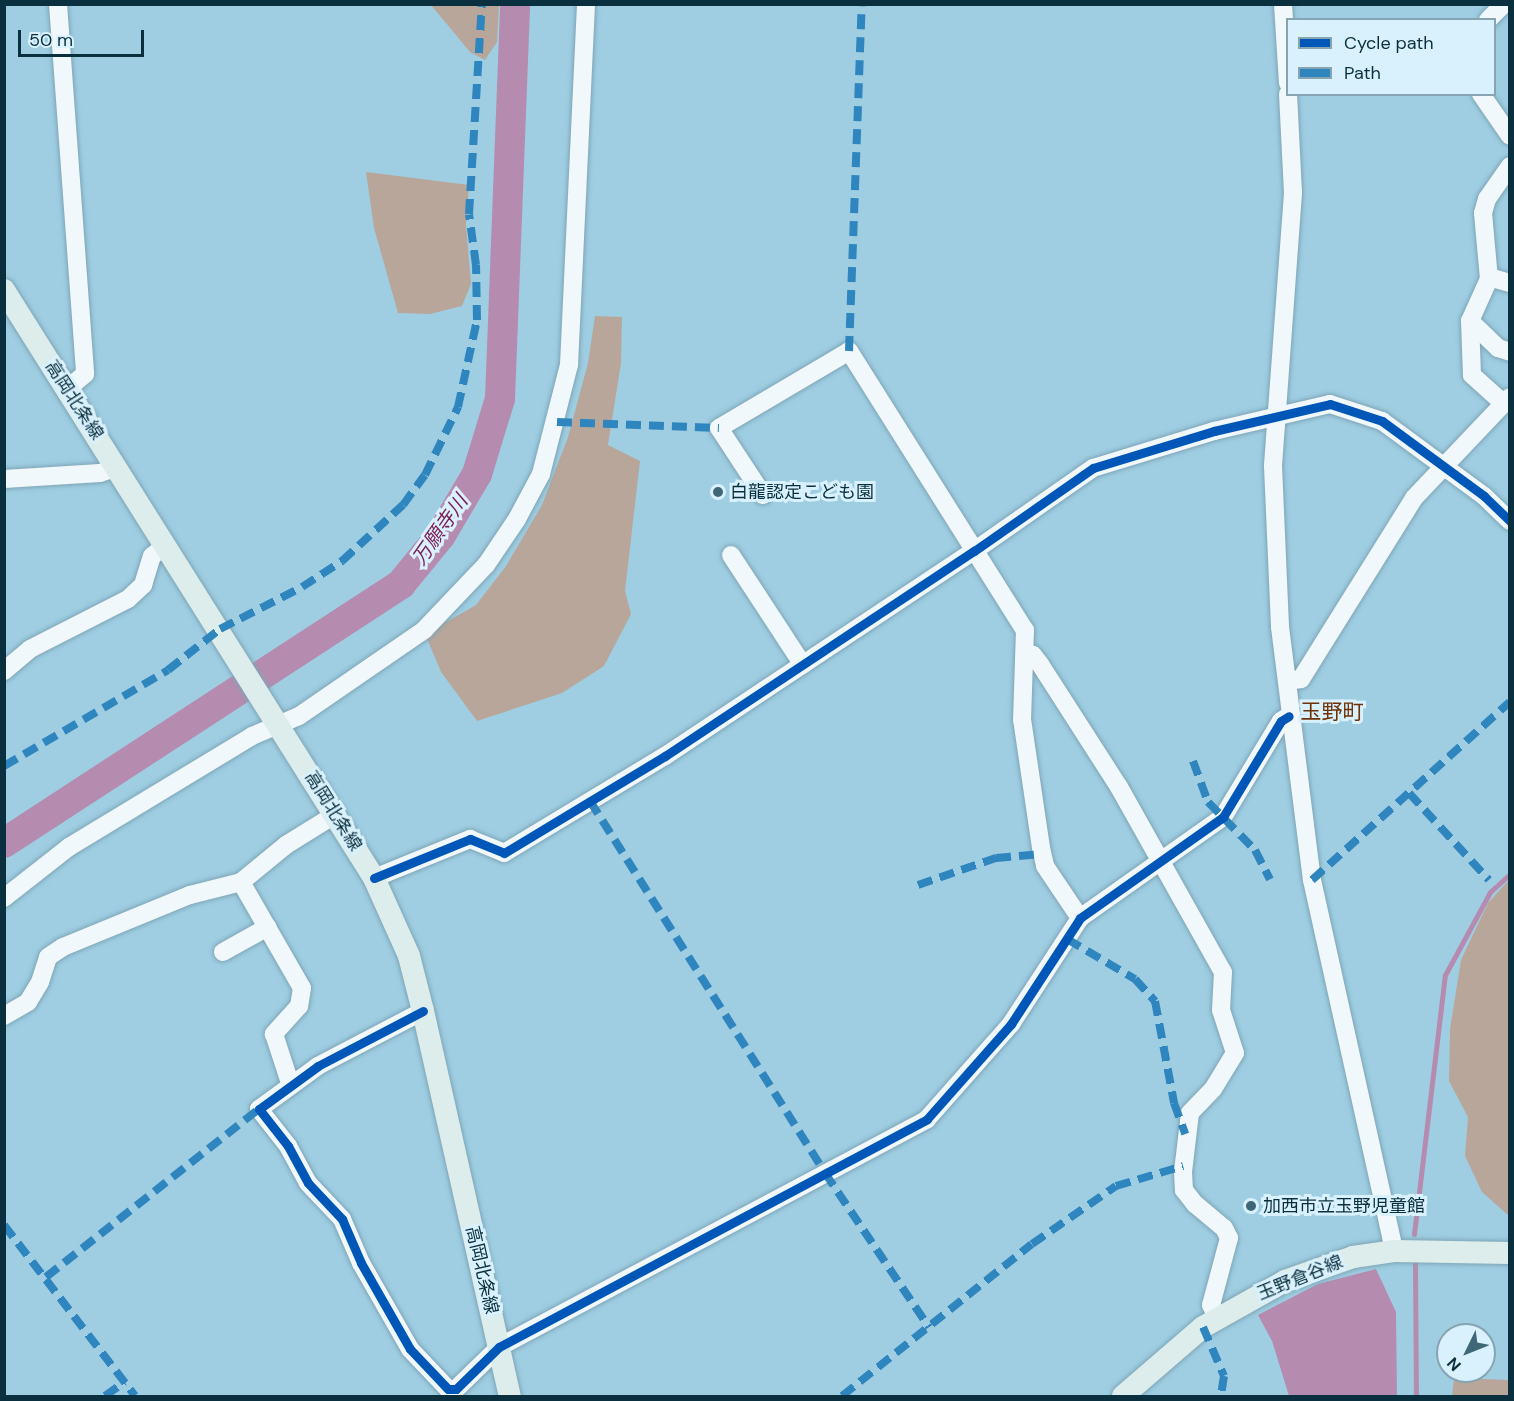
<!DOCTYPE html>
<html>
<head>
<meta charset="utf-8">
<style>
  body { margin:0 }
  #map { position:relative; width:1514px; height:1401px; overflow:hidden; background:#9fcee3; font-family:"DM Sans","Noto Sans JP",sans-serif }
  div>[style] { position:absolute }
  .green>* { inset:0; background:#b9a69a }
  .water>* { inset:0; background:#b58caf }
  .stream>* { height:5px; margin:-2.5px; padding:0 2.5px; transform-origin:2.5px; border-radius:2.5px; background:#b58caf }
  .river>* { height:30px; margin:-15px; padding:0 15px; transform-origin:15px; border-radius:15px; background:#b58caf }
  .roads { filter:drop-shadow(0 0 2px #7fa5b6) drop-shadow(0 0 2px #7fa5b6) }
  .minor>* { height:18px; margin:-9px; padding:0 9px; transform-origin:9px; border-radius:9px; background:#f1f8fb }
  .major>* { height:22px; margin:-11px; padding:0 11px; transform-origin:11px; border-radius:11px; background:#dcedec }
  .quiet>* { height:8px; margin-top:-4px; transform-origin:0; background:repeating-linear-gradient(90deg,#2f85be 0 15px,transparent 0 23px) }
  .cycleway>* { height:9px; margin:-4.5px; padding:0 4.5px; transform-origin:4.5px; border-radius:4.5px; background:#0057b8 }
  .dots>* { width:16px; height:16px; translate:-50% -50%; box-sizing:border-box; border:3px solid #d9f1fd; border-radius:50% }
  span { translate:-50% -50%; white-space:nowrap; text-align:center; line-height:1.15; -webkit-text-stroke:6px #d9f1fd; paint-order:stroke }
  .street-label { font-size:18px; color:#0a303f }
  .poi-label { font-size:18px; color:#0a303f }
  .left { translate:0 -50%; text-align:left }
  .water-label { font-size:20px; color:#7c1d57; font-style:italic }
  .quarter-label { font-size:21px; color:#6e3108 }
  .frame { position:absolute; inset:0; border:6px solid #0a303f; pointer-events:none }
  .legend { position:absolute; left:1286px; top:18px; width:210px; height:78px; box-sizing:border-box; background:#d9f1fd; border:2px solid #86a4b1; margin:0; padding:8px 10px; list-style:none; font-size:18px; color:#0a303f }
  .legend li { display:flex; align-items:center; gap:12px; height:30px }
  .legend b { width:30px; border:2px solid #86a4b1 }
  .north { position:absolute; left:1436px; top:1323px; width:60px; height:60px; box-sizing:border-box; background:#d9f1fd; border:2px solid #86a4b1; border-radius:50%; rotate:227deg; font-size:16px; font-weight:700; line-height:24px; text-align:center; color:#0a303f }
  .north::after { content:''; display:block; margin:auto; width:21px; height:27px; background:#3e6778; clip-path:polygon(50% 0,100% 100%,50% 72%,0 100%) }
  .scale { position:absolute; left:18px; top:30px; width:126px; height:27px; box-sizing:border-box; border:3px solid #0a303f; border-top:0; padding-left:8px; font-size:18px; line-height:21px; white-space:nowrap; color:#0a303f; -webkit-text-stroke:4px #d9f1fd; paint-order:stroke }
</style>
</head>
<body>
<div id="map">
  <div class="green">
    <i style="clip-path:polygon(431px 5px,499px 5px,497px 42px,485px 60px,470px 52px)"></i>
    <i style="clip-path:polygon(366px 172px,469px 185px,466px 225px,471px 284px,462px 306px,430px 314px,398px 313px,374px 228px)"></i>
    <i style="clip-path:polygon(595px 316px,622px 317px,621px 363px,608px 445px,640px 461px,625px 591px,631px 614px,604px 666px,562px 693px,477px 721px,441px 672px,425px 634px,476px 605px,506px 566px,542px 505px,568px 437px,588px 363px)"></i>
    <i style="clip-path:polygon(1509px 880px,1509px 1216px,1482px 1192px,1465px 1156px,1468px 1117px,1449px 1081px,1450px 1029px,1461px 960px,1488px 903px)"></i>
    <i style="clip-path:polygon(1454px 1378px,1509px 1380px,1509px 1396px,1452px 1396px)"></i>
  </div>
  <div class="water">
    <i style="clip-path:polygon(1376px 1269px,1396px 1312px,1397px 1396px,1289px 1396px,1272px 1341px,1258px 1315px,1318px 1284px)"></i>
  </div>
  <div class="stream">
    <i style="left:1414px;top:1234px;width:261px;rotate:-83.2deg"></i>
    <i style="left:1445px;top:975px;width:94px;rotate:-61.5deg"></i>
    <i style="left:1490px;top:892px;width:27px;rotate:-42deg"></i>
    <i style="left:1415px;top:1262px;width:134px;rotate:89.6deg"></i>
  </div>
  <div class="river">
    <i style="left:4px;top:843px;width:474px;rotate:-33.1deg"></i>
    <i style="left:401px;top:584px;width:63px;rotate:-50.8deg"></i>
    <i style="left:441px;top:535px;width:71px;rotate:-59.5deg"></i>
    <i style="left:477px;top:474px;width:78px;rotate:-73deg"></i>
    <i style="left:500px;top:399px;width:395px;rotate:-87.8deg"></i>
  </div>
  <div class="roads">
    <div class="minor">
      <i style="left:58px;top:4px;width:371px;rotate:85.8deg"></i>
      <i style="left:85px;top:374px;width:23px;rotate:140deg"></i>
      <i style="left:1283px;top:4px;width:79px;rotate:86.4deg"></i>
      <i style="left:1488px;top:20px;width:23px;rotate:-45deg"></i>
      <i style="left:1288px;top:94px;width:99px;rotate:87.1deg"></i>
      <i style="left:1293px;top:193px;width:274px;rotate:94.2deg"></i>
      <i style="left:1273px;top:466px;width:161px;rotate:87.5deg"></i>
      <i style="left:1280px;top:627px;width:255px;rotate:82.8deg"></i>
      <i style="left:1312px;top:880px;width:380px;rotate:77.5deg"></i>
      <i style="left:1481px;top:94px;width:51px;rotate:55.4deg"></i>
      <i style="left:1489px;top:277px;width:22px;rotate:16deg"></i>
      <i style="left:1470px;top:321px;width:39px;rotate:44deg"></i>
      <i style="left:1498px;top:348px;width:13px;rotate:18deg"></i>
      <i style="left:1503px;top:403px;width:42px;rotate:-137.9deg"></i>
      <i style="left:1472px;top:375px;width:54px;rotate:-92.1deg"></i>
      <i style="left:1470px;top:321px;width:46px;rotate:-65.7deg"></i>
      <i style="left:1489px;top:279px;width:66px;rotate:-95.2deg"></i>
      <i style="left:1483px;top:213px;width:15px;rotate:-74deg"></i>
      <i style="left:1487px;top:199px;width:40px;rotate:-55.1deg"></i>
      <i style="left:4px;top:479px;width:96px;rotate:-3.6deg"></i>
      <i style="left:100px;top:473px;width:18px;rotate:-19deg"></i>
      <i style="left:763px;top:495px;width:80px;rotate:-123.3deg"></i>
      <i style="left:719px;top:428px;width:151px;rotate:-30.6deg"></i>
      <i style="left:849px;top:351px;width:330px;rotate:57.8deg"></i>
      <i style="left:1025px;top:630px;width:89px;rotate:91.9deg"></i>
      <i style="left:1022px;top:719px;width:130px;rotate:81.6deg"></i>
      <i style="left:1041px;top:848px;width:18px;rotate:77deg"></i>
      <i style="left:1045px;top:866px;width:63px;rotate:56.1deg"></i>
      <i style="left:731px;top:555px;width:131px;rotate:56.8deg"></i>
      <i style="left:1026px;top:653px;width:7px;rotate:16deg"></i>
      <i style="left:1033px;top:655px;width:11px;rotate:52deg"></i>
      <i style="left:1040px;top:664px;width:146px;rotate:57.3deg"></i>
      <i style="left:1119px;top:787px;width:212px;rotate:60.7deg"></i>
      <i style="left:1223px;top:972px;width:38px;rotate:93deg"></i>
      <i style="left:1221px;top:1010px;width:45px;rotate:72deg"></i>
      <i style="left:1235px;top:1053px;width:42px;rotate:121.4deg"></i>
      <i style="left:1213px;top:1089px;width:33px;rotate:134deg"></i>
      <i style="left:1190px;top:1113px;width:59px;rotate:96.8deg"></i>
      <i style="left:1183px;top:1172px;width:18px;rotate:87deg"></i>
      <i style="left:1184px;top:1190px;width:18px;rotate:52deg"></i>
      <i style="left:1195px;top:1204px;width:38px;rotate:40deg"></i>
      <i style="left:1224px;top:1228px;width:11px;rotate:63deg"></i>
      <i style="left:1229px;top:1238px;width:69px;rotate:105deg"></i>
      <i style="left:1211px;top:1305px;width:13px;rotate:63deg"></i>
      <i style="left:4px;top:671px;width:34px;rotate:-40deg"></i>
      <i style="left:30px;top:649px;width:110px;rotate:-27deg"></i>
      <i style="left:128px;top:599px;width:21px;rotate:-43deg"></i>
      <i style="left:143px;top:585px;width:30px;rotate:-73deg"></i>
      <i style="left:152px;top:556px;width:18px;rotate:-38deg"></i>
      <i style="left:1287px;top:681px;width:14px;rotate:-8deg"></i>
      <i style="left:1301px;top:679px;width:213px;rotate:-58deg"></i>
      <i style="left:1414px;top:498px;width:139px;rotate:-46.5deg"></i>
      <i style="left:374px;top:878px;width:104px;rotate:-22.1deg"></i>
      <i style="left:470px;top:839px;width:37px;rotate:22deg"></i>
      <i style="left:504px;top:853px;width:188px;rotate:-31.1deg"></i>
      <i style="left:665px;top:756px;width:371px;rotate:-33.6deg"></i>
      <i style="left:974px;top:551px;width:145px;rotate:-34.9deg"></i>
      <i style="left:1093px;top:468px;width:127px;rotate:-17deg"></i>
      <i style="left:1214px;top:431px;width:119px;rotate:-13.1deg"></i>
      <i style="left:1330px;top:404px;width:55px;rotate:18.1deg"></i>
      <i style="left:1382px;top:421px;width:127px;rotate:36.3deg"></i>
      <i style="left:1484px;top:496px;width:36px;rotate:44deg"></i>
      <i style="left:241px;top:882px;width:122px;rotate:60.1deg"></i>
      <i style="left:302px;top:988px;width:18px;rotate:99deg"></i>
      <i style="left:299px;top:1006px;width:38px;rotate:132deg"></i>
      <i style="left:274px;top:1034px;width:52px;rotate:71.9deg"></i>
      <i style="left:4px;top:898px;width:83px;rotate:-38.1deg"></i>
      <i style="left:69px;top:847px;width:214px;rotate:-31.2deg"></i>
      <i style="left:252px;top:736px;width:51px;rotate:-23.1deg"></i>
      <i style="left:299px;top:716px;width:152px;rotate:-34.5deg"></i>
      <i style="left:424px;top:630px;width:90px;rotate:-46.4deg"></i>
      <i style="left:486px;top:565px;width:55px;rotate:-56deg"></i>
      <i style="left:517px;top:519px;width:51px;rotate:-61.9deg"></i>
      <i style="left:541px;top:474px;width:113px;rotate:-75.6deg"></i>
      <i style="left:569px;top:365px;width:361px;rotate:-87.3deg"></i>
      <i style="left:223px;top:952px;width:51px;rotate:-29.1deg"></i>
      <i style="left:423px;top:1011px;width:119px;rotate:152.4deg"></i>
      <i style="left:318px;top:1066px;width:73px;rotate:143.9deg"></i>
      <i style="left:259px;top:1109px;width:47px;rotate:51.9deg"></i>
      <i style="left:288px;top:1146px;width:42px;rotate:61.6deg"></i>
      <i style="left:308px;top:1183px;width:50px;rotate:46.6deg"></i>
      <i style="left:342px;top:1219px;width:48px;rotate:66.6deg"></i>
      <i style="left:361px;top:1263px;width:99px;rotate:60.3deg"></i>
      <i style="left:410px;top:1349px;width:55px;rotate:46.5deg"></i>
      <i style="left:448px;top:1389px;width:8px"></i>
      <i style="left:456px;top:1389px;width:60px;rotate:-44.3deg"></i>
      <i style="left:499px;top:1347px;width:485px;rotate:-28deg"></i>
      <i style="left:927px;top:1119px;width:127px;rotate:-48.5deg"></i>
      <i style="left:1011px;top:1024px;width:126px;rotate:-56.9deg"></i>
      <i style="left:1080px;top:918px;width:175px;rotate:-35.2deg"></i>
      <i style="left:1223px;top:817px;width:112px;rotate:-58.9deg"></i>
      <i style="left:1281px;top:721px;width:9px;rotate:-32deg"></i>
      <i style="left:4px;top:1016px;width:28px;rotate:-30deg"></i>
      <i style="left:28px;top:1002px;width:23px;rotate:-59deg"></i>
      <i style="left:40px;top:982px;width:26px;rotate:-72deg"></i>
      <i style="left:48px;top:957px;width:18px;rotate:-34deg"></i>
      <i style="left:63px;top:947px;width:137px;rotate:-22.3deg"></i>
      <i style="left:190px;top:895px;width:53px;rotate:-14.3deg"></i>
      <i style="left:241px;top:882px;width:58px;rotate:-39.4deg"></i>
      <i style="left:286px;top:845px;width:59px;rotate:-31.8deg"></i>
    </div>
    <div class="major">
      <i style="left:4px;top:290px;width:695px;rotate:57.82deg"></i>
      <i style="left:374px;top:878px;width:85px;rotate:65.8deg"></i>
      <i style="left:409px;top:956px;width:57px;rotate:75.7deg"></i>
      <i style="left:423px;top:1011px;width:395px;rotate:77.3deg"></i>
      <i style="left:1123px;top:1396px;width:106px;rotate:-40.8deg"></i>
      <i style="left:1203px;top:1327px;width:94px;rotate:-29.3deg"></i>
      <i style="left:1285px;top:1281px;width:72px;rotate:-19.4deg"></i>
      <i style="left:1353px;top:1257px;width:41px;rotate:-8.3deg"></i>
      <i style="left:1394px;top:1251px;width:116px;rotate:1deg"></i>
    </div>
  </div>
  <div class="quiet">
    <i style="left:849px;top:351px;width:347px;rotate:-87.9deg"></i>
    <i style="left:557px;top:422px;width:162px;rotate:2.1deg"></i>
    <i style="left:1193px;top:761px;width:44px;rotate:69.9deg"></i>
    <i style="left:1208px;top:802px;width:67px;rotate:45.6deg"></i>
    <i style="left:1255px;top:850px;width:33px;rotate:63deg"></i>
    <i style="left:4px;top:766px;width:190px;rotate:-30.3deg"></i>
    <i style="left:168px;top:670px;width:66px;rotate:-38.3deg"></i>
    <i style="left:220px;top:629px;width:92px;rotate:-27.1deg"></i>
    <i style="left:302px;top:587px;width:48px;rotate:-33deg"></i>
    <i style="left:342px;top:561px;width:83px;rotate:-42.6deg"></i>
    <i style="left:403px;top:505px;width:37px;rotate:-54deg"></i>
    <i style="left:425px;top:475px;width:76px;rotate:-64.1deg"></i>
    <i style="left:458px;top:407px;width:89px;rotate:-77.7deg"></i>
    <i style="left:477px;top:320px;width:55px;rotate:-91deg"></i>
    <i style="left:476px;top:265px;width:51px;rotate:-97.8deg"></i>
    <i style="left:469px;top:214px;width:210px;rotate:-86.5deg"></i>
    <i style="left:1409px;top:793px;width:118px;rotate:47.4deg"></i>
    <i style="left:590px;top:801px;width:440px;rotate:57.7deg"></i>
    <i style="left:825px;top:1173px;width:186px;rotate:56deg"></i>
    <i style="left:1312px;top:880px;width:266px;rotate:-42deg"></i>
    <i style="left:918px;top:885px;width:83px;rotate:-19.1deg"></i>
    <i style="left:996px;top:858px;width:46px;rotate:-5deg"></i>
    <i style="left:1067px;top:939px;width:79px;rotate:30.5deg"></i>
    <i style="left:1135px;top:979px;width:30px;rotate:48deg"></i>
    <i style="left:1155px;top:1001px;width:104px;rotate:79.4deg"></i>
    <i style="left:1174px;top:1103px;width:33px;rotate:70deg"></i>
    <i style="left:4px;top:1225px;width:215px;rotate:52.5deg"></i>
    <i style="left:46px;top:1277px;width:271px;rotate:-38.3deg"></i>
    <i style="left:1203px;top:1327px;width:53px;rotate:66.8deg"></i>
    <i style="left:1224px;top:1376px;width:20px;rotate:99deg"></i>
    <i style="left:105px;top:1396px;width:24px;rotate:-36deg"></i>
    <i style="left:842px;top:1396px;width:243px;rotate:-38.7deg"></i>
    <i style="left:1032px;top:1244px;width:102px;rotate:-34.6deg"></i>
    <i style="left:1116px;top:1186px;width:70px;rotate:-16.6deg"></i>
  </div>
  <div class="cycleway">
    <i style="left:374px;top:878px;width:104px;rotate:-22.1deg"></i>
    <i style="left:470px;top:839px;width:37px;rotate:22deg"></i>
    <i style="left:504px;top:853px;width:188px;rotate:-31.1deg"></i>
    <i style="left:665px;top:756px;width:371px;rotate:-33.6deg"></i>
    <i style="left:974px;top:551px;width:145px;rotate:-34.9deg"></i>
    <i style="left:1093px;top:468px;width:127px;rotate:-17deg"></i>
    <i style="left:1214px;top:431px;width:119px;rotate:-13.1deg"></i>
    <i style="left:1330px;top:404px;width:55px;rotate:18.1deg"></i>
    <i style="left:1382px;top:421px;width:127px;rotate:36.3deg"></i>
    <i style="left:1484px;top:496px;width:36px;rotate:44deg"></i>
    <i style="left:423px;top:1011px;width:119px;rotate:152.4deg"></i>
    <i style="left:318px;top:1066px;width:73px;rotate:143.9deg"></i>
    <i style="left:259px;top:1109px;width:47px;rotate:51.9deg"></i>
    <i style="left:288px;top:1146px;width:42px;rotate:61.6deg"></i>
    <i style="left:308px;top:1183px;width:50px;rotate:46.6deg"></i>
    <i style="left:342px;top:1219px;width:48px;rotate:66.6deg"></i>
    <i style="left:361px;top:1263px;width:99px;rotate:60.3deg"></i>
    <i style="left:410px;top:1349px;width:55px;rotate:46.5deg"></i>
    <i style="left:448px;top:1389px;width:8px"></i>
    <i style="left:456px;top:1389px;width:60px;rotate:-44.3deg"></i>
    <i style="left:499px;top:1347px;width:485px;rotate:-28deg"></i>
    <i style="left:927px;top:1119px;width:127px;rotate:-48.5deg"></i>
    <i style="left:1011px;top:1024px;width:126px;rotate:-56.9deg"></i>
    <i style="left:1080px;top:918px;width:175px;rotate:-35.2deg"></i>
    <i style="left:1223px;top:817px;width:112px;rotate:-58.9deg"></i>
    <i style="left:1281px;top:721px;width:9px;rotate:-32deg"></i>
  </div>
  <div class="dots">
    <i style="left:718px;top:492px;background:#3e6778"></i>
    <i style="left:1251px;top:1206px;background:#3e6778"></i>
  </div>
  <div class="street-label">
    <span style="left:74px;top:400px;rotate:57deg">高岡北条線</span>
    <span style="left:333px;top:811px;rotate:58deg">高岡北条線</span>
    <span style="left:482px;top:1270px;rotate:77deg">高岡北条線</span>
    <span style="left:1300px;top:1278px;rotate:-22deg">玉野倉谷線</span>
  </div>
  <div class="poi-label">
    <span class="left" style="left:730px;top:492px">白龍認定こども園</span>
    <span class="left" style="left:1263px;top:1206px">加西市立玉野児童館</span>
  </div>
  <div class="water-label">
    <span style="left:440px;top:530px;rotate:-55deg">万願寺川</span>
  </div>
  <div class="quarter-label">
    <span style="left:1332px;top:712px">玉野町</span>
  </div>
  <div class="frame"></div>
  <ul class="legend">
  <li><b style="height:8px;background:#0057b8"></b>Cycle path</li>
  <li><b style="height:8px;background:#2f85be"></b>Path</li>
  </ul>
  <div class="north">N</div>
  <div class="scale">50 m</div>
</div>
</body>
</html>
